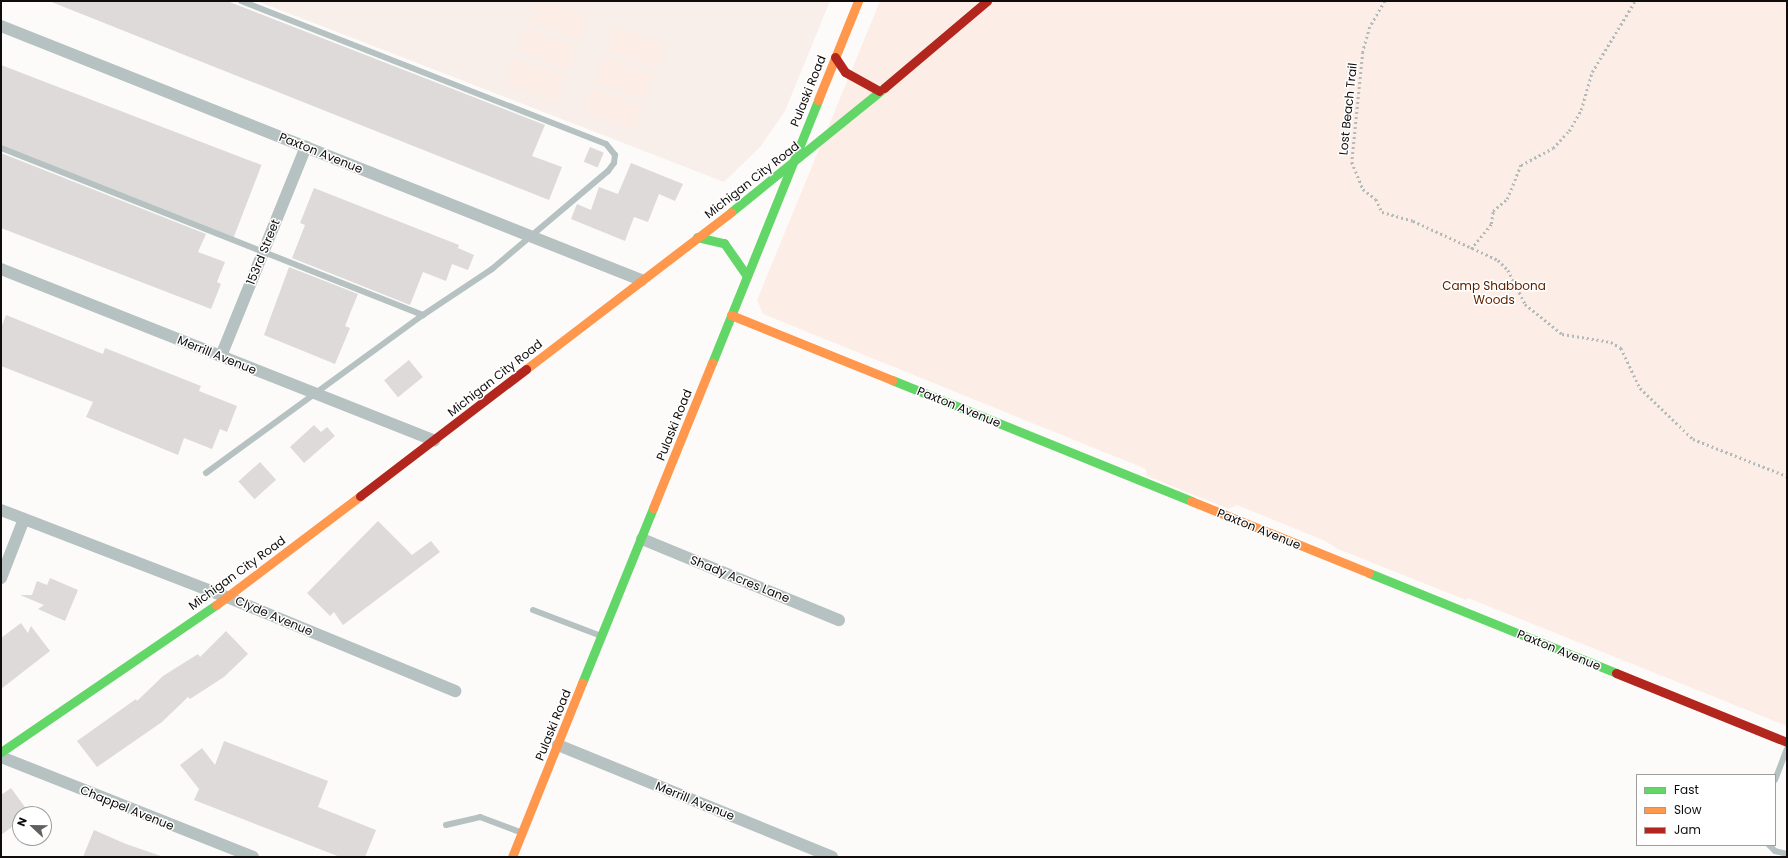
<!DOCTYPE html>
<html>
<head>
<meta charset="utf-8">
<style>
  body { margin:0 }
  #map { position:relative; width:1788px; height:858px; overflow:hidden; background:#fdfbf9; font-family:Poppins,sans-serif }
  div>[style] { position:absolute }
  .built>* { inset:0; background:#f8eeea }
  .green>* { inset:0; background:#fceee6; transform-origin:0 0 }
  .building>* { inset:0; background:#dddad9; transform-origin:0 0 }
  .path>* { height:2.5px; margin-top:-1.25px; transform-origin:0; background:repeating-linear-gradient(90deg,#b3baba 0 2px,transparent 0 5px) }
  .lane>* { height:6px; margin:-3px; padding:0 3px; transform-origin:3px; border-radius:3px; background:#b6c1c2 }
  .street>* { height:12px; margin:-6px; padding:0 6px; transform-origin:6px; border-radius:6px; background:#b6c1c2 }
  .fast>* { height:9px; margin:-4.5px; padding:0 4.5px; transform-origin:4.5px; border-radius:4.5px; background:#63d668 }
  .slow>* { height:9px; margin:-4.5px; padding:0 4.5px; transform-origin:4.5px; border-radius:4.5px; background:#ff974d }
  .jam>* { height:9px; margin:-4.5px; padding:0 4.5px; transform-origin:4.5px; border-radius:4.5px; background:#b3261e }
  span { translate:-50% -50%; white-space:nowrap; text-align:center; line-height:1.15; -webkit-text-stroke:3px #fff; paint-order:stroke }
  .street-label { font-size:12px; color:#0f0c0b }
  .park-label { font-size:12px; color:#5a2100 }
  .frame { position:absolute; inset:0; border:2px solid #0f0c0b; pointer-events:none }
  .legend { position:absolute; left:1636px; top:774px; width:140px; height:72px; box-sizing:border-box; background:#fff; border:1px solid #9f9e9d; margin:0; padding:5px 7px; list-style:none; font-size:12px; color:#0f0c0b }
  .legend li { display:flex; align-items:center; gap:8px; height:20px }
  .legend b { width:20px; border:1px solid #9f9e9d }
  .north { position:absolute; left:12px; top:806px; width:40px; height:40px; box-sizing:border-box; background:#fff; border:1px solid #9f9e9d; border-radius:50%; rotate:292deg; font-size:11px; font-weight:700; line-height:16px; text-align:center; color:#0f0c0b }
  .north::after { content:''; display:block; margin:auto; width:14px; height:18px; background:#62605e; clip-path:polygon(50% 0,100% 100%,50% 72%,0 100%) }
</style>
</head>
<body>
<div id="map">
  <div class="built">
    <i style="clip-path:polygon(257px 1px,830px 1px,785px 111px,761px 146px,724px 182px)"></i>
  </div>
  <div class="green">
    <i style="clip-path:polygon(536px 1px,549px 1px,588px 16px,579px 40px,529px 20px)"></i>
    <i style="clip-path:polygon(880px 1px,1787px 1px,1787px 726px,1468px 598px,1466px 600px,1338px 549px,1325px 541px,1237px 505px,1229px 509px,1147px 476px,1146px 469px,763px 314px,757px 300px)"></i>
    <i style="left:615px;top:26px;width:55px;height:25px;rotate:21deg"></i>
    <i style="left:525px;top:27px;width:55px;height:25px;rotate:21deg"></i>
    <i style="left:603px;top:56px;width:55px;height:26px;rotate:21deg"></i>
    <i style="left:514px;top:58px;width:55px;height:26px;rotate:21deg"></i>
    <i style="left:592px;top:88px;width:54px;height:25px;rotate:20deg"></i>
  </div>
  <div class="building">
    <i style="clip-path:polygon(49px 1px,227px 1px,545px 125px,532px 156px,562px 167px,549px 200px)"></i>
    <i style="left:1px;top:65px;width:279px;height:79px;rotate:21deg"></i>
    <i style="left:590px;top:147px;width:15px;height:16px;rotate:23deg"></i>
    <i style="clip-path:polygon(1px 153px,206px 234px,198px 252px,225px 262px,217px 282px,221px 284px,211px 309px,1px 228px)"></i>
    <i style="clip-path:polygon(631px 163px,683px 184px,675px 201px,659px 194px,648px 222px,634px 217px,625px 241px,571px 219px,577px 204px,591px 210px,599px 187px,618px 194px)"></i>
    <i style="clip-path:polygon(314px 188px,459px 245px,458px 248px,474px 255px,468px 270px,452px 264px,446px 281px,423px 272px,410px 305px,292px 258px,305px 225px,300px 223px)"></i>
    <i style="clip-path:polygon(289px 267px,358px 294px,345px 326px,350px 328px,335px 364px,264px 335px)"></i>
    <i style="clip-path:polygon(6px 315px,103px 354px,105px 348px,201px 386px,199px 391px,237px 406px,227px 432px,220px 429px,212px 449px,184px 438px,178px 455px,86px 417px,93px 402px,1px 366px,1px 328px)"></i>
    <i style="left:409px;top:360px;width:22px;height:32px;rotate:51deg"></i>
    <i style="clip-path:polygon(314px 425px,321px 432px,327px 427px,335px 436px,304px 463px,290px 447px)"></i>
    <i style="left:260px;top:462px;width:24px;height:29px;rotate:48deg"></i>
    <i style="clip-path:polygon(378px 521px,412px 555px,431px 541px,440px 552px,343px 625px,334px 612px,330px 616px,307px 593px)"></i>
    <i style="clip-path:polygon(50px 578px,78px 590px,65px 621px,38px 609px,44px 605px,20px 595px,32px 595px,37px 581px,47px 585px)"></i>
    <i style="clip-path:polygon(21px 623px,28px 633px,31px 626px,50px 651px,1px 689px,1px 638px)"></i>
    <i style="clip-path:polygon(226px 631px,248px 654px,224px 677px,190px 699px,188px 697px,162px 722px,97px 767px,77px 741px,136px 699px,137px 701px,163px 676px,198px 654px,200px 657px)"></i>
    <i style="clip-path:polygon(224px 741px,328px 781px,318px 807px,376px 830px,365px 857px,340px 857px,194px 800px,199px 789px,180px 765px,202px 748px,215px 765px)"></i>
    <i style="clip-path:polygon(11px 788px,30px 814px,20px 814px,20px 821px,1px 835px,1px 795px)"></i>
    <i style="clip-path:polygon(94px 830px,126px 844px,164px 857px,83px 857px)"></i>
  </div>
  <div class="path">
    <i style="left:1385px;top:1px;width:30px;rotate:120deg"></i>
    <i style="left:1370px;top:27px;width:26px;rotate:106deg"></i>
    <i style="left:1363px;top:52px;width:111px;rotate:95.7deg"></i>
    <i style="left:1352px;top:162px;width:29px;rotate:68deg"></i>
    <i style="left:1363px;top:189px;width:16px;rotate:38deg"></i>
    <i style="left:1376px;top:199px;width:14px;rotate:65deg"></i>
    <i style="left:1382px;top:212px;width:32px;rotate:16deg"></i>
    <i style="left:1413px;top:221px;width:94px;rotate:24.6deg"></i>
    <i style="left:1498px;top:260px;width:14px;rotate:45deg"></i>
    <i style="left:1508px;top:270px;width:38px;rotate:63deg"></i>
    <i style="left:1525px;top:304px;width:48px;rotate:39deg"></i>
    <i style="left:1562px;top:334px;width:50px;rotate:9.3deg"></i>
    <i style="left:1611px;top:342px;width:12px;rotate:31deg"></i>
    <i style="left:1621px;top:348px;width:44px;rotate:64.6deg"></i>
    <i style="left:1640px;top:388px;width:74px;rotate:43.9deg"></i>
    <i style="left:1693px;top:439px;width:101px;rotate:21.5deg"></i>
    <i style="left:1471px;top:249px;width:32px;rotate:-51deg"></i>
    <i style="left:1491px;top:224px;width:13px;rotate:-81deg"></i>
    <i style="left:1493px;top:211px;width:18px;rotate:-41deg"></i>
    <i style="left:1507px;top:199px;width:37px;rotate:-68deg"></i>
    <i style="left:1521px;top:165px;width:36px;rotate:-28deg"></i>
    <i style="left:1553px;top:148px;width:23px;rotate:-47deg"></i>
    <i style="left:1569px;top:131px;width:24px;rotate:-60deg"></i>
    <i style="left:1581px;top:110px;width:40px;rotate:-74deg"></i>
    <i style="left:1592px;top:72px;width:83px;rotate:-58.8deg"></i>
  </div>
  <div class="lane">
    <i style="left:1px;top:148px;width:454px;rotate:21.6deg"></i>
    <i style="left:206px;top:473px;width:268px;rotate:-36.1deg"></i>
    <i style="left:423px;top:315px;width:83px;rotate:-33.7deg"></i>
    <i style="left:492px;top:269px;width:152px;rotate:-40.2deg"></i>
    <i style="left:608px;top:171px;width:10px;rotate:-53deg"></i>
    <i style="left:614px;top:163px;width:8px;rotate:-83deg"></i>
    <i style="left:615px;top:155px;width:14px;rotate:-129deg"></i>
    <i style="left:606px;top:144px;width:392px;rotate:-158.6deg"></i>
    <i style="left:533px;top:610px;width:73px;rotate:20.9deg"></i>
    <i style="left:1775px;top:780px;width:33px;rotate:-69deg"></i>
    <i style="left:446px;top:825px;width:35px;rotate:-13deg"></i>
    <i style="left:480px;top:817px;width:43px;rotate:20.6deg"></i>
    <i style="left:1769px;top:845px;width:8px;rotate:45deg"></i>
    <i style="left:1775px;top:851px;width:12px;rotate:14deg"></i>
  </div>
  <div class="street">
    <i style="left:1px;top:26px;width:689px;rotate:21.65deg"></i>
    <i style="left:1px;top:269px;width:466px;rotate:21.6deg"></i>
    <i style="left:221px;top:356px;width:226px;rotate:-67.9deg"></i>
    <i style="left:1px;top:510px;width:242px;rotate:21.1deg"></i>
    <i style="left:227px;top:597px;width:247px;rotate:22.4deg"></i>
    <i style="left:642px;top:539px;width:213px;rotate:22.4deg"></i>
    <i style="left:1px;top:578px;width:63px;rotate:-68.7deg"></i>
    <i style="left:558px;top:745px;width:296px;rotate:22.2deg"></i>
    <i style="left:1px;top:757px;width:271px;rotate:21.6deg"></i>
  </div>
  <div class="fast">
    <i style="left:731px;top:212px;width:197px;rotate:-39deg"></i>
    <i style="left:697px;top:237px;width:28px;rotate:13deg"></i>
    <i style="left:724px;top:243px;width:40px;rotate:55.1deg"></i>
    <i style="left:712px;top:363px;width:284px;rotate:-68deg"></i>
    <i style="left:892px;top:380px;width:323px;rotate:22deg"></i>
    <i style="left:1369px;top:573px;width:266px;rotate:22deg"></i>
    <i style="left:582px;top:683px;width:189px;rotate:-67.9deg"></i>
    <i style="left:1px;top:752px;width:260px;rotate:-34.4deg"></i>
  </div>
  <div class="slow">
    <i style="left:818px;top:100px;width:107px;rotate:-68deg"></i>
    <i style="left:731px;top:315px;width:174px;rotate:22deg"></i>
    <i style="left:526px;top:369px;width:258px;rotate:-37.4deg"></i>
    <i style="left:1191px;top:501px;width:192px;rotate:22deg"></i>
    <i style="left:653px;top:508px;width:157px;rotate:-67.9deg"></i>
    <i style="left:216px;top:605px;width:181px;rotate:-37.1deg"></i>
    <i style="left:512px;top:857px;width:188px;rotate:-68.1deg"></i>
  </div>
  <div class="jam">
    <i style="left:835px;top:57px;width:18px;rotate:56deg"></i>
    <i style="left:845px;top:72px;width:39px;rotate:29deg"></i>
    <i style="left:884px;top:88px;width:135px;rotate:-40.2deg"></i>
    <i style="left:360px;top:496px;width:209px;rotate:-37.4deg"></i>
    <i style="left:1616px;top:673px;width:184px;rotate:22deg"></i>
  </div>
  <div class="street-label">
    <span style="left:808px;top:91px;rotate:-68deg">Pulaski Road</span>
    <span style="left:1348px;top:109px;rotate:-84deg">Lost Beach Trail</span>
    <span style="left:321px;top:153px;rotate:22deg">Paxton Avenue</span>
    <span style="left:752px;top:180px;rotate:-38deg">Michigan City Road</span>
    <span style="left:263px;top:252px;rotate:-68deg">153rd Street</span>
    <span style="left:217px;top:355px;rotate:22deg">Merrill Avenue</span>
    <span style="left:495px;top:378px;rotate:-38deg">Michigan City Road</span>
    <span style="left:959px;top:407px;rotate:22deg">Paxton Avenue</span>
    <span style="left:674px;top:425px;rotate:-68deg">Pulaski Road</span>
    <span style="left:1259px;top:529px;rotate:22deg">Paxton Avenue</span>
    <span style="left:237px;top:573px;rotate:-36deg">Michigan City Road</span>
    <span style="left:740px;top:579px;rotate:22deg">Shady Acres Lane</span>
    <span style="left:274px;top:616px;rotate:23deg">Clyde Avenue</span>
    <span style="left:1559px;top:650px;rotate:22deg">Paxton Avenue</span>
    <span style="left:553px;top:725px;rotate:-68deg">Pulaski Road</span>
    <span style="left:695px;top:801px;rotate:22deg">Merrill Avenue</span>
    <span style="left:127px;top:808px;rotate:22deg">Chappel Avenue</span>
  </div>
  <div class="park-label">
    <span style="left:1494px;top:293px">Camp Shabbona<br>Woods</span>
  </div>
  <div class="frame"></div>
  <ul class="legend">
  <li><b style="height:5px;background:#63d668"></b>Fast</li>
  <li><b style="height:5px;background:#ff974d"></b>Slow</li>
  <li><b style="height:5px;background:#b3261e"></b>Jam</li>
  </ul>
  <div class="north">N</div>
</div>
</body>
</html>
